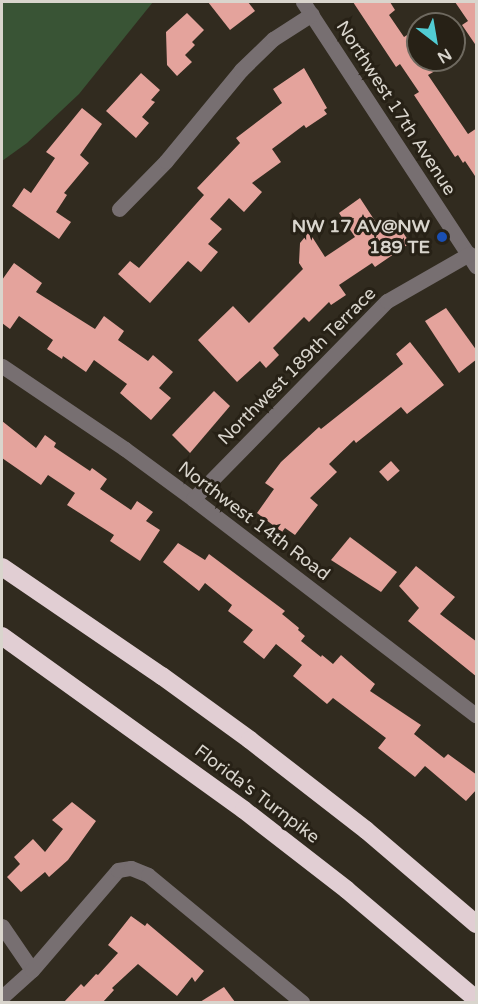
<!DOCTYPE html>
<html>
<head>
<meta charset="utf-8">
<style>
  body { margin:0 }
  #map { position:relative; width:478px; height:1004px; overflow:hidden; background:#312b1f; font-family:"Varela Round",sans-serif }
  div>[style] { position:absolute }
  .green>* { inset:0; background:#395435 }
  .building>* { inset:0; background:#e4a39c; transform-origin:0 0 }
  .minor>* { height:15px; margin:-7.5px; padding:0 7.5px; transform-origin:7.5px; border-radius:7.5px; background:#776f71 }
  .highway>* { height:18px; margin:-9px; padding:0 9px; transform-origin:9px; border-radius:9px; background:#e1ced3 }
  .dots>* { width:16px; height:16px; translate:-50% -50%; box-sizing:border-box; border:3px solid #272116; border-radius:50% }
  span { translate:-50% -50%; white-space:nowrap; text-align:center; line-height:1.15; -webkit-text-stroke:6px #272116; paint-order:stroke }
  .street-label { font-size:18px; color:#d9d5cd }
  .poi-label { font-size:18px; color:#d9d5cd; font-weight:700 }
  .right { translate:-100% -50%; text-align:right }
  .frame { position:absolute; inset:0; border:3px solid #d9d5cd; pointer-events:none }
  .north { position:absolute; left:406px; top:12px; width:60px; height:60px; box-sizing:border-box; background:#272116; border:2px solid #6e695f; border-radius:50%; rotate:149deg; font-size:16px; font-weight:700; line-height:24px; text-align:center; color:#d9d5cd }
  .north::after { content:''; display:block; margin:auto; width:21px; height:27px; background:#51ccd3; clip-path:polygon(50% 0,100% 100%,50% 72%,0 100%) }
</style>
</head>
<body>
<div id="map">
  <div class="green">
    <i style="clip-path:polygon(2px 2px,153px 2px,79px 94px,27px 143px,2px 161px)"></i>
  </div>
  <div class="building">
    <i style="clip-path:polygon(208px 2px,248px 2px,255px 11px,230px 30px)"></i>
    <i style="clip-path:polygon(353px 2px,390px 2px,395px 10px,389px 15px,404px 37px,418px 28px,418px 60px,428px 60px,435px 71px,428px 75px,468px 134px,477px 128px,477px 179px,465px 161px,463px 163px,458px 155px,455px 157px,414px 95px,419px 92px,400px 64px,396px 67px)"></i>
    <i style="clip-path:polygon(455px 2px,477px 2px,477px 47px,462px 25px,468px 21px)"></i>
    <i style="clip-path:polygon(187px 13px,204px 30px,192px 42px,195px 45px,185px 55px,192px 62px,177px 76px,167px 65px,166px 32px)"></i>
    <i style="clip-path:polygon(304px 68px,327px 108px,324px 110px,327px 114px,306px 128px,304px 125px,272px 149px,281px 162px,252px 183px,262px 192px,244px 212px,229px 198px,210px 219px,222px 229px,208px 244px,218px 252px,201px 272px,188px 261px,150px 303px,118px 274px,130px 261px,139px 268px,204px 195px,197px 188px,240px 143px,236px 138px,282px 103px,273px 89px)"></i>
    <i style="clip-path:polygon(141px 73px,160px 90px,151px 100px,155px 102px,142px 117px,149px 123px,136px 138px,106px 111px)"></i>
    <i style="clip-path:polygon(82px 108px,102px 124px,80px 155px,89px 163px,64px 193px,67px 195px,56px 212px,71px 222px,59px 239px,12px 206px,24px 188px,31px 193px,55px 158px,46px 152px)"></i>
    <i style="clip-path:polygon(360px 198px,377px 224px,381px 226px,389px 222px,391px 225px,396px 222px,410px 243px,375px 267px,372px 263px,339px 285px,346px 295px,331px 305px,329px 302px,309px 322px,304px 317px,273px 348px,279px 355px,266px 368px,260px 361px,237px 382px,198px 340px,233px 306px,249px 323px,303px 269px,299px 263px,300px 243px,309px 232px,325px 257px,355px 237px,339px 213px)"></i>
    <i style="clip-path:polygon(14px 263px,42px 283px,36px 292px,95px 329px,104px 316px,124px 331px,118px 340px,148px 361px,153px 355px,173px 372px,159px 388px,171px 398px,151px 420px,120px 393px,127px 384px,94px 360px,86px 372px,63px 356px,62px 359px,47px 349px,53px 340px,19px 316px,10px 329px,2px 323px,2px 280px)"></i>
    <i style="clip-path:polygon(446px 308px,477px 351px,477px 359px,459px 373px,425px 321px)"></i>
    <i style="clip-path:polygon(410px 342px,444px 385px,407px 414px,401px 407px,356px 443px,354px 440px,329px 464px,337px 472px,310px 498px,318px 505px,295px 535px,285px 528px,282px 532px,257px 513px,274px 489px,265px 483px,281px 462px,319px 427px,321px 429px,403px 364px,396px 354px)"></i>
    <i style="clip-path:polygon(214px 391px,230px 406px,190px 453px,172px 435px)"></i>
    <i style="clip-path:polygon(2px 421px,36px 448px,45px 435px,56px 443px,54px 447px,90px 471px,92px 468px,107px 479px,100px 489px,131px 510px,137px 501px,153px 512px,146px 521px,160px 530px,140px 561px,110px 541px,114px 535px,67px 505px,75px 493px,48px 475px,41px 485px,2px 458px)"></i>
    <i style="left:391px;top:461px;width:13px;height:16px;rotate:48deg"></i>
    <i style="clip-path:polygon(350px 537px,397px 572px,381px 592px,331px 560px)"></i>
    <i style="clip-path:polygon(178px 543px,205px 560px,209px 554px,285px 611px,282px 614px,299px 628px,298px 630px,305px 636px,301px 641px,321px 657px,322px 655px,333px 664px,341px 655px,357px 669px,375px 684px,370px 691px,421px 725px,414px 734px,444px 758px,448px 754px,477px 775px,477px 789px,466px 801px,425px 766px,415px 777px,378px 748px,386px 738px,333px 698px,327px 704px,293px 676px,302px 665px,276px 644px,264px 659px,243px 642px,253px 630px,228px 611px,232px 605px,205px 583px,199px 591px,163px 562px)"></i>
    <i style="clip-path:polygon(416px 566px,455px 597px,440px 614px,477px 642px,477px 677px,408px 621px,419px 608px,399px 586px)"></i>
    <i style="clip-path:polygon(72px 802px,96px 821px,68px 860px,49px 877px,45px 872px,21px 892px,7px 877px,20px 864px,14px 857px,33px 839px,45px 852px,63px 829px,52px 820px)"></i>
    <i style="clip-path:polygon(131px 916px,145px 926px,147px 923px,204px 971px,195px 982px,192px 977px,177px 996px,138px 964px,112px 988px,114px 990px,103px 1002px,64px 1002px,81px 984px,84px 987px,96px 974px,98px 975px,118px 953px,108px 945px)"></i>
    <i style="clip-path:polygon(224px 987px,235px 1002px,200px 1002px)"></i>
  </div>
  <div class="minor">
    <i style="left:303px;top:2px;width:316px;rotate:56.8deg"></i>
    <i style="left:119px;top:209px;width:67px;rotate:-45.6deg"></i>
    <i style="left:166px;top:161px;width:118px;rotate:-50.5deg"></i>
    <i style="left:241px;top:70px;width:45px;rotate:-44.1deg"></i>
    <i style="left:273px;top:39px;width:46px;rotate:-32.7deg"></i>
    <i style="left:2px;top:366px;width:148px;rotate:34deg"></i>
    <i style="left:125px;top:449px;width:84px;rotate:36.3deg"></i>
    <i style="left:193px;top:499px;width:356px;rotate:37.4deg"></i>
    <i style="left:193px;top:499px;width:277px;rotate:-45.6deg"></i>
    <i style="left:387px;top:301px;width:95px;rotate:-29.8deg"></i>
    <i style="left:2px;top:926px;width:53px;rotate:55.7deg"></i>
    <i style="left:2px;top:997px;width:40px;rotate:-42deg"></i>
    <i style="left:32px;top:970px;width:132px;rotate:-49.3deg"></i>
    <i style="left:118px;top:870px;width:13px;rotate:-9deg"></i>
    <i style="left:131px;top:868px;width:18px;rotate:22deg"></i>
    <i style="left:148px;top:875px;width:200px;rotate:39.5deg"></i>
  </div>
  <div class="highway">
    <i style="left:2px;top:567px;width:194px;rotate:34.3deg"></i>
    <i style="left:162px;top:676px;width:109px;rotate:36deg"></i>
    <i style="left:250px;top:740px;width:147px;rotate:37.8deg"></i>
    <i style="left:366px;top:830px;width:145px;rotate:40.5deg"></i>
    <i style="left:2px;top:636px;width:298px;rotate:35.7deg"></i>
    <i style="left:244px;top:810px;width:130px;rotate:37.8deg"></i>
    <i style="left:347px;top:890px;width:169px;rotate:40.2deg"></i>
  </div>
  <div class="dots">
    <i style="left:442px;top:237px;background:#1a4fb4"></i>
  </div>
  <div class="street-label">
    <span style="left:396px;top:108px;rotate:57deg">Northwest 17th Avenue</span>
    <span style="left:297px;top:366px;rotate:-45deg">Northwest 189th Terrace</span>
    <span style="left:254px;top:521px;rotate:37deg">Northwest 14th Road</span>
    <span style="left:257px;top:794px;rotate:37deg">Florida's Turnpike</span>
  </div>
  <div class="poi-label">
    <span class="right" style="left:430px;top:237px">NW 17 AV@NW<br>189 TE</span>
  </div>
  <div class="frame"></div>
  <div class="north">N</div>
</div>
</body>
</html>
